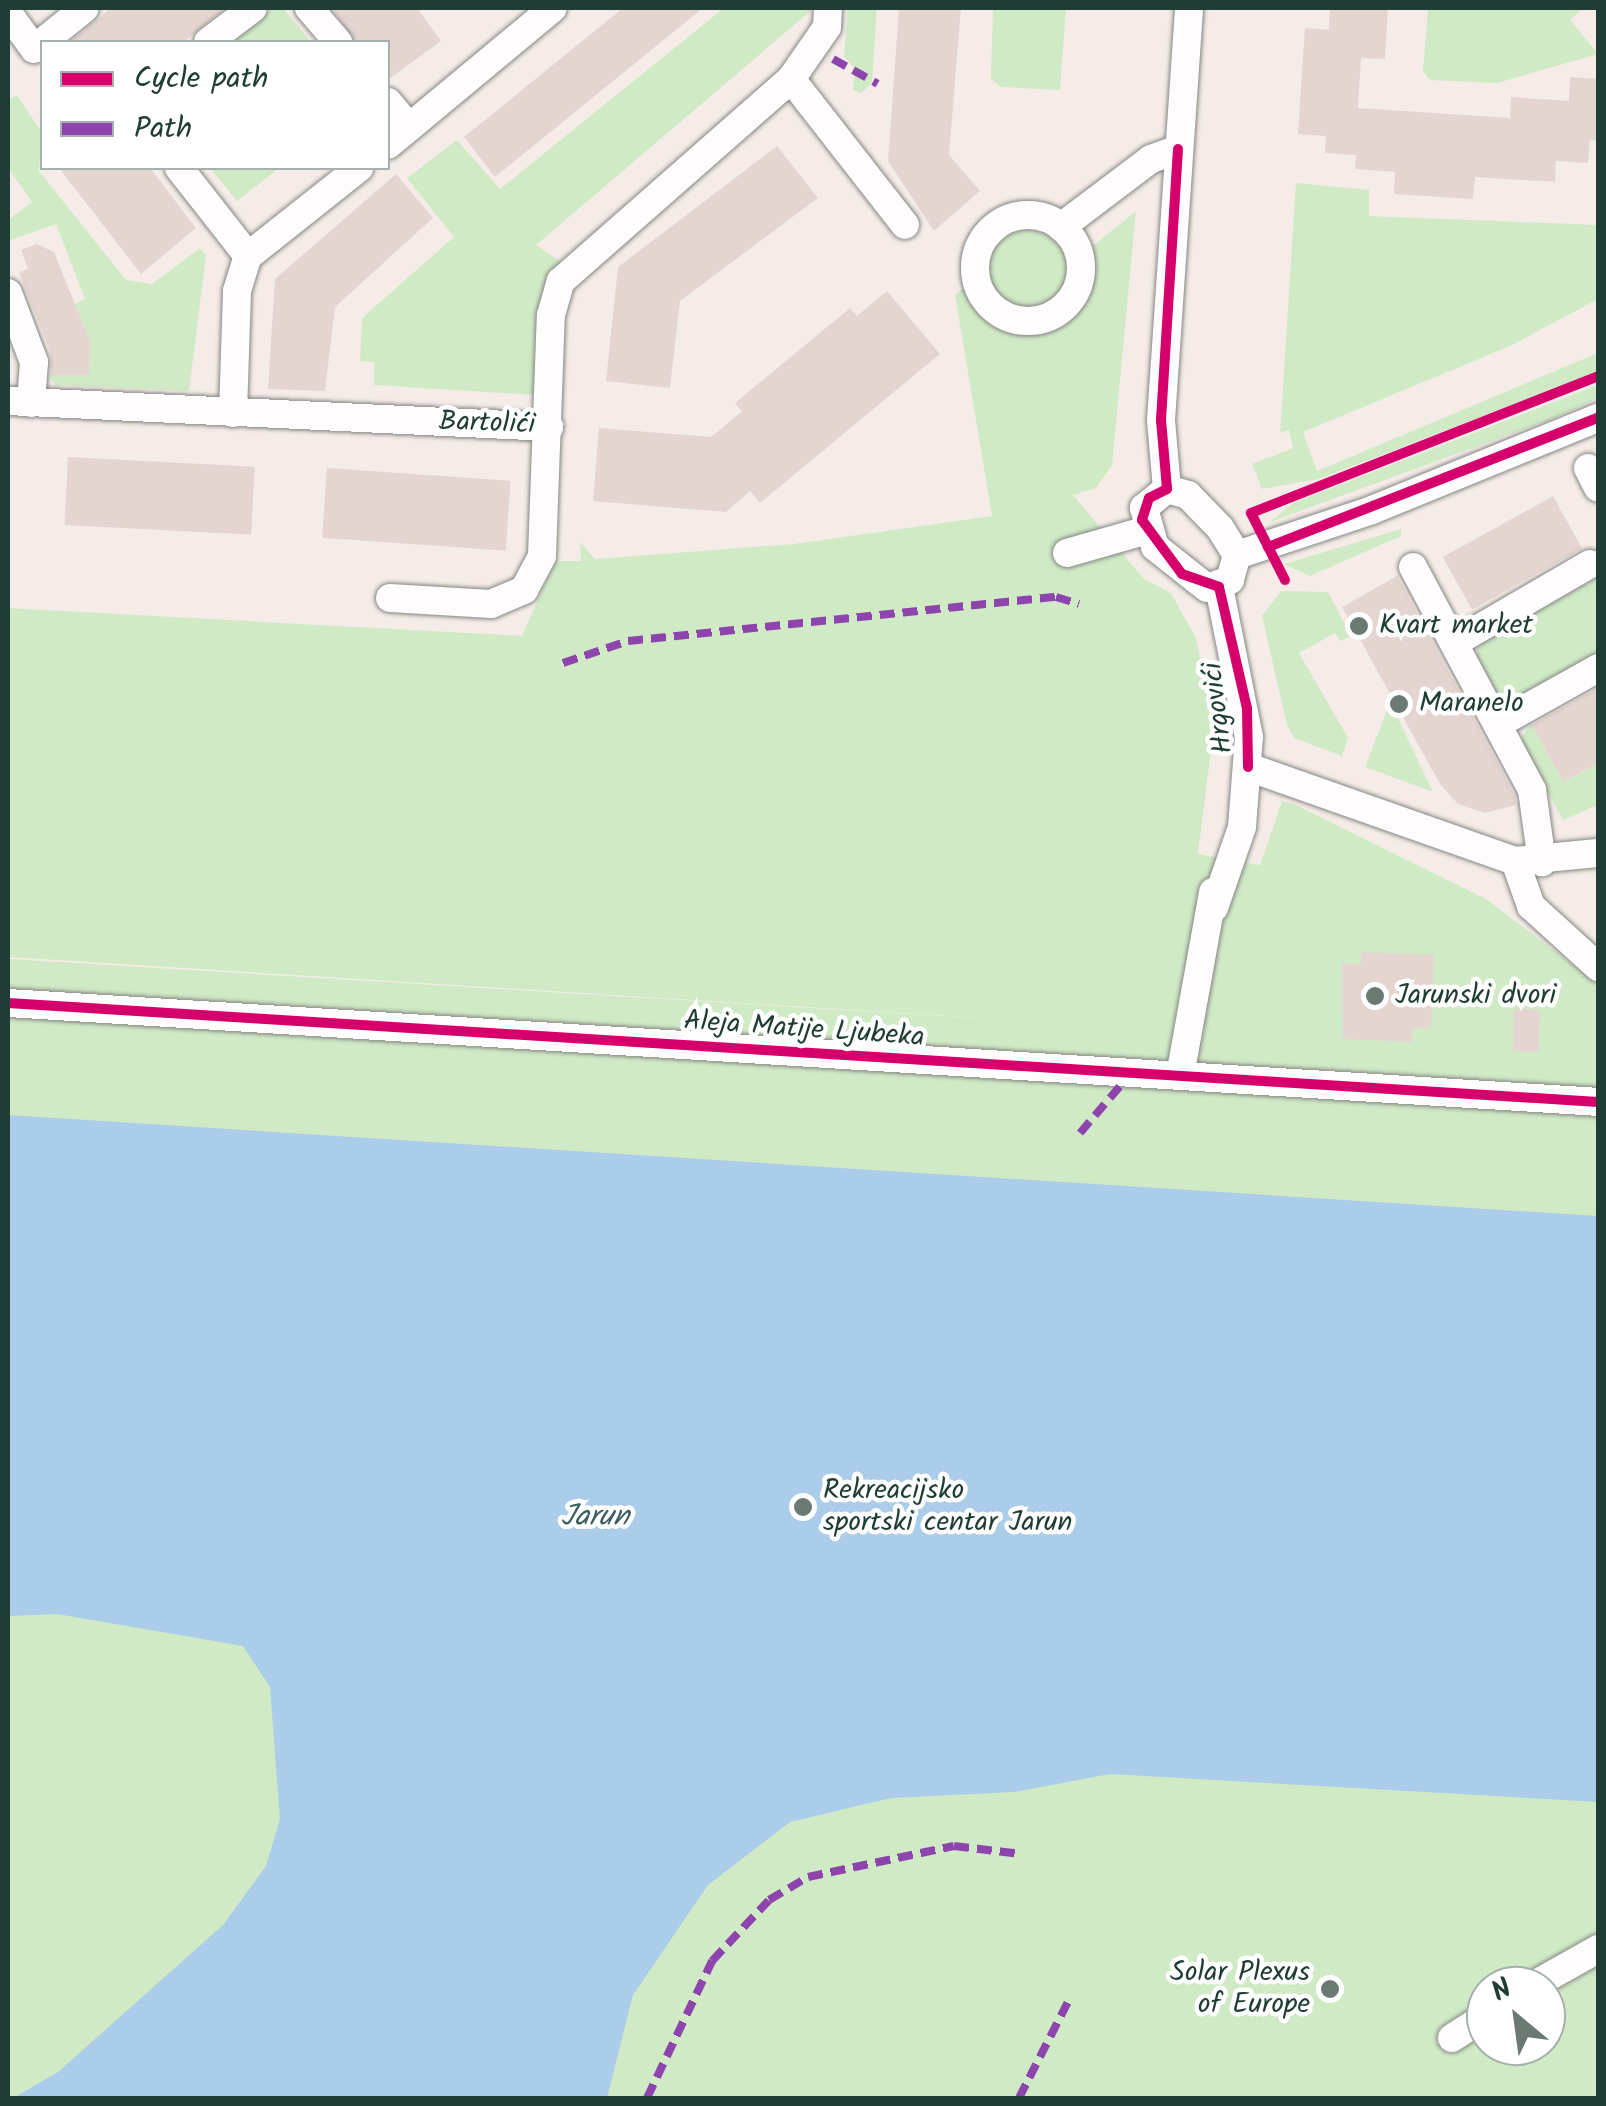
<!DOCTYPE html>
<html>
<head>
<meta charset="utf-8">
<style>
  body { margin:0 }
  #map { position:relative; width:1606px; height:2106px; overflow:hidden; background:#f5ece8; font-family:Kalam,sans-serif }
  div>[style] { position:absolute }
  .green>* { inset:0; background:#d0eac6 }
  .round { border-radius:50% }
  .water>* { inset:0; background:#abcde9 }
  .building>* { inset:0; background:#e4d5d0; transform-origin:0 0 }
  .roads { filter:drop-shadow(0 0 2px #858683) drop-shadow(0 0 2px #858683) }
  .minor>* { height:28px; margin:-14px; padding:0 14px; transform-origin:14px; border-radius:14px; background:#fefcfc }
  .minor>.ring { margin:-14px; padding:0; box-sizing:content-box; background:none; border:28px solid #fefcfc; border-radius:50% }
  .quiet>* { height:8px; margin-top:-4px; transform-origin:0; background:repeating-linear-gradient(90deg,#8e44ad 0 15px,transparent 0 23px) }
  .cycleway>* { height:10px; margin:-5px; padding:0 5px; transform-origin:5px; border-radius:5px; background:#d6006c }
  .dots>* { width:28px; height:28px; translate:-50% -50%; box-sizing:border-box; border:5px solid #fff; border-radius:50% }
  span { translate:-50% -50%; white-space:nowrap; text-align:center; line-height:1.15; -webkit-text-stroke:9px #fff; paint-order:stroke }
  .street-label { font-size:28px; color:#1f3d34 }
  .poi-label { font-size:28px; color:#1f3d34 }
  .left { translate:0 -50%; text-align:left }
  .right { translate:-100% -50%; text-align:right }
  .water-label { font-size:30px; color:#3a5e61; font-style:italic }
  .frame { position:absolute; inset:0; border:10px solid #1f3d34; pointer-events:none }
  .legend { position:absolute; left:40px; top:40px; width:350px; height:130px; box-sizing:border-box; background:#fff; border:2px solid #a5b1ae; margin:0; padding:12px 18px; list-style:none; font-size:30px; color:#1f3d34 }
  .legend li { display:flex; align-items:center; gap:20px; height:50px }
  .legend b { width:50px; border:2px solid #a5b1ae }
  .north { position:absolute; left:1466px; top:1966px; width:100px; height:100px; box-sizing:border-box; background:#fff; border:2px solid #a5b1ae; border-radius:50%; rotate:331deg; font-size:28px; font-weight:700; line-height:40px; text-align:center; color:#1f3d34 }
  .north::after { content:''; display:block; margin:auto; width:35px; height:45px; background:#6a7a73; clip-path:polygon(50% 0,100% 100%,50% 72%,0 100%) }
</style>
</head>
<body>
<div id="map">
  <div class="green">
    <i style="clip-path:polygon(274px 8px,283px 8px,311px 42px,230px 42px)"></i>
    <i style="clip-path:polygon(724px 8px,814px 8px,536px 245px,561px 262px,543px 295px,535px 395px,374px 385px,374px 362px,360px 361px,362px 318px,454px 237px,407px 178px,457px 140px,500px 189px)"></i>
    <i style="clip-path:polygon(848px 8px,877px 8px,872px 82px,862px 93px,853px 90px,855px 69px,844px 56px)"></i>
    <i style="clip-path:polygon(993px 8px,1066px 8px,1060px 90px,1001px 87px,991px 79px)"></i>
    <i style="clip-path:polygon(1428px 8px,1583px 8px,1570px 20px,1598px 54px,1497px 83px,1430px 80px,1423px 71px)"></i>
    <i style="clip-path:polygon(17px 95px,42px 133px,39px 171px,126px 280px,152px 284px,200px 248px,206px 255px,189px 391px,55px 385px,49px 375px,89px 375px,90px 341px,75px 304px,85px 299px,56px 224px,8px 241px,8px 220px,32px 202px,8px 168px,8px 100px)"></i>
    <i style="clip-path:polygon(210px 168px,279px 168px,237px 201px)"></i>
    <i style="clip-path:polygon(1296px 183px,1369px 190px,1369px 216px,1598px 225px,1598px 299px,1510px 346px,1303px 432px,1317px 471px,1598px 353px,1598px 372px,1319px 479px,1262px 489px,1252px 464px,1293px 448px,1289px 430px,1280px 433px)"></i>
    <i style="clip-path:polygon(evenodd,1136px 211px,1112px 465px,1096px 488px,1073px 495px,1144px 579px,1171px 593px,1196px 638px,1214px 726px,1198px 854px,1260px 865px,1282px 801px,1294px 804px,1486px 899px,1598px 984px,1598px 2098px,8px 2098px,8px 959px,1109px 1026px,8px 957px,8px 608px,522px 636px,555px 561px,581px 561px,580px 542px,595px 559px,794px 544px,992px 516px,955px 295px,965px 287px,995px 323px,1034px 333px,1070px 320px,1090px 285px,1090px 248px,1136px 211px,1486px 1986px,1546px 1986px,1546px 2046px,1486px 2046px,1486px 1986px)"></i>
    <i class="round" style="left:989px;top:230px;width:78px;height:78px"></i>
    <i style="clip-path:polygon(1598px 385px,1598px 398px,1557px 417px,1270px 522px,1293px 503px)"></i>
    <i style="clip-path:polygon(1401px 529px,1401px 536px,1310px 576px,1284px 564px)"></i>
    <i style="clip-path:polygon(1598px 577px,1598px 656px,1515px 702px,1495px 697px,1475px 657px,1481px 642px)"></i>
    <i style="clip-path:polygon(1281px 591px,1328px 592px,1351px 636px,1340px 641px,1335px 633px,1299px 653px,1348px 738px,1342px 756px,1294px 738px,1287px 725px,1262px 616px)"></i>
    <i style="clip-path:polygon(1387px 710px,1395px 712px,1433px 792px,1365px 767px)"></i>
    <i style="clip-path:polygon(1531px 723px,1563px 782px,1598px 763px,1598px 805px,1563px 820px,1520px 740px)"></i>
  </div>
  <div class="water">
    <i style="clip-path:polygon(8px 1115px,1598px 1216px,1598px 1802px,1110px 1774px,1014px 1792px,891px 1798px,790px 1822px,708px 1885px,633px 1995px,607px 2098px,13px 2098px,58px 2072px,223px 1925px,266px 1866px,280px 1819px,270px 1687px,243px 1646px,57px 1614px,8px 1616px)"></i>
  </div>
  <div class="building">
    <i style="clip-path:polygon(111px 8px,225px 8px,184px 42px,70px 42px)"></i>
    <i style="clip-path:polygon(332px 8px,417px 8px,441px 41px,388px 80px,388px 42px,355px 42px)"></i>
    <i style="clip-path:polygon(623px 8px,703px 8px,495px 177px,464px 137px)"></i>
    <i style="clip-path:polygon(899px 8px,961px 8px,949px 155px,980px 191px,934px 231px,888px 161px)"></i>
    <i style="clip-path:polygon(1330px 8px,1388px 8px,1385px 59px,1361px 58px,1358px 108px,1510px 118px,1511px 97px,1569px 101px,1570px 77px,1598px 79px,1598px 141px,1590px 140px,1588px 163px,1556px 161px,1555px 182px,1475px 177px,1473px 199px,1394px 194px,1395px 172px,1355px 169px,1356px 155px,1325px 153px,1326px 136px,1298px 134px,1305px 28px,1329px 30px)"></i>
    <i style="clip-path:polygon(777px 146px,818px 198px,680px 301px,670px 388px,606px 381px,618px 267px)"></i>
    <i style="clip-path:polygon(59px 168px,150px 168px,196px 228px,141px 274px)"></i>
    <i style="clip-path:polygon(396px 174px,433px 218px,335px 307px,325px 391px,268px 389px,275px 279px)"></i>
    <i style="clip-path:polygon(37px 244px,54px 252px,90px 341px,89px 375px,51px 375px,50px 350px,19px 272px,28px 269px,21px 250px)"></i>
    <i style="clip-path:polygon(887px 291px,940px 354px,760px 503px,750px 491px,726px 512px,593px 501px,599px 428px,711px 437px,742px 411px,735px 403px,850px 308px,857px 316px)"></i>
    <i style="left:68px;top:457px;width:187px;height:68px;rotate:3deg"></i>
    <i style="left:327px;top:468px;width:184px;height:70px;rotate:4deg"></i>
    <i style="left:1553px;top:496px;width:60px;height:126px;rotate:61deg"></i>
    <i style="clip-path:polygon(1397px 576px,1515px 796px,1516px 805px,1485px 813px,1458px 804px,1440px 784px,1342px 607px)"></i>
    <i style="clip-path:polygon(1598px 688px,1598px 763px,1563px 782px,1532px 725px)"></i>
    <i style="clip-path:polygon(1361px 952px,1434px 955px,1431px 1029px,1413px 1028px,1412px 1042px,1343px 1039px,1342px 963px,1361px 964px)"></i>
    <i style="left:1514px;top:1009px;width:26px;height:42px;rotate:2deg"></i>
  </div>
  <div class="roads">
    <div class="minor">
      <i style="left:309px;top:8px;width:45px;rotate:49.5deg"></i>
      <i style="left:8px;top:13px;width:39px;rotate:54deg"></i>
      <i style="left:208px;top:42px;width:56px;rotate:-37.1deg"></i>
      <i style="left:34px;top:49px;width:65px;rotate:-38.8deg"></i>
      <i style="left:791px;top:79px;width:185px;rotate:52deg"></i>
      <i style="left:388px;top:102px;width:33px;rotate:50deg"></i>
      <i style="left:388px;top:145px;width:214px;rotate:-39.7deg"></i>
      <i style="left:179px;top:168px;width:112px;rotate:51.9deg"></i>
      <i class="ring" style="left:975px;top:215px;width:78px;height:78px"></i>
      <i style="left:1061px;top:227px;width:113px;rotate:-37.1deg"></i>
      <i style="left:1151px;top:159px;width:29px;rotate:-20deg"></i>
      <i style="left:8px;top:293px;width:74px;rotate:69.4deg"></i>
      <i style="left:34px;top:362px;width:41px;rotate:94.2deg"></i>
      <i style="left:8px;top:401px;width:542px;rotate:2.75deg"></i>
      <i style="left:233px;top:413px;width:122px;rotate:-88.1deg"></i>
      <i style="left:237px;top:291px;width:37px;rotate:-73deg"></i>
      <i style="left:248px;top:256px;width:142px;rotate:-38.4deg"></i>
      <i style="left:1588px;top:468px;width:22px;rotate:63deg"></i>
      <i style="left:1167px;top:489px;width:69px;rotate:-95deg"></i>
      <i style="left:1161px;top:420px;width:413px;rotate:-86.1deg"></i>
      <i style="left:1167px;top:489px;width:22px;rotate:16deg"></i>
      <i style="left:1188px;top:495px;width:46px;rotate:45.9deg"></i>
      <i style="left:1220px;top:528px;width:32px;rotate:58deg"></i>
      <i style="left:1237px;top:555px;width:26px;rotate:106deg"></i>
      <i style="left:1230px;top:580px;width:24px;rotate:161deg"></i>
      <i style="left:1207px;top:588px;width:66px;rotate:-141.7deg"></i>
      <i style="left:1155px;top:547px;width:41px;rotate:-105.8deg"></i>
      <i style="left:1144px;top:508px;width:30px;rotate:-40deg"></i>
      <i style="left:1067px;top:553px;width:80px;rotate:-15.9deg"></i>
      <i style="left:1237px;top:555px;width:142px;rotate:-18.4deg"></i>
      <i style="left:1372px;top:510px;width:244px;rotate:-22.2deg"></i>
      <i style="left:1413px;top:567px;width:253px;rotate:61.9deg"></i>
      <i style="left:1532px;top:790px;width:73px;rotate:82.1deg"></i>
      <i style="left:390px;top:598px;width:101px;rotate:3.4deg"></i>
      <i style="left:491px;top:604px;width:36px;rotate:-23deg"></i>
      <i style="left:524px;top:590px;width:38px;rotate:-62deg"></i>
      <i style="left:542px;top:556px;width:241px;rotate:-87.9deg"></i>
      <i style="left:551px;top:315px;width:35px;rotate:-74deg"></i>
      <i style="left:561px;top:281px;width:306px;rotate:-41.3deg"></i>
      <i style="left:791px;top:79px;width:63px;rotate:-55.3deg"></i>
      <i style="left:827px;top:27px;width:19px;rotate:-87deg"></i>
      <i style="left:1454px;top:643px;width:157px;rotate:-30.2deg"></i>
      <i style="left:1498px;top:724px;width:115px;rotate:-29.2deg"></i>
      <i style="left:1248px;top:767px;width:283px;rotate:19.4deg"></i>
      <i style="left:1515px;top:861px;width:83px;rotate:-5.5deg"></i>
      <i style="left:1515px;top:861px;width:48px;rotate:70.4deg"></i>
      <i style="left:1531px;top:906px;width:91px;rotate:42.3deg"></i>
      <i style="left:1214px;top:908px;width:86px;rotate:-70.9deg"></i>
      <i style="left:1242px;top:827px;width:90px;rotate:-85.6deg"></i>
      <i style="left:1249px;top:737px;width:153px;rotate:-101.3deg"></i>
      <i style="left:8px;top:1003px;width:1593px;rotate:3.56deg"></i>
      <i style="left:1180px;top:1076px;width:187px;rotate:-79.8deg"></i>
      <i style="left:1532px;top:1986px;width:76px;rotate:-29.3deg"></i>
      <i style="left:1452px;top:2038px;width:40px;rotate:-32.9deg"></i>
    </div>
  </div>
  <div class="quiet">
    <i style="left:833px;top:59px;width:51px;rotate:29.1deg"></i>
    <i style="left:563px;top:663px;width:69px;rotate:-18.7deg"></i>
    <i style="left:628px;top:641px;width:430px;rotate:-5.9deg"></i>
    <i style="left:1056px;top:597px;width:24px;rotate:17deg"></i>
    <i style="left:1080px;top:1133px;width:63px;rotate:-49.5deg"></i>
    <i style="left:647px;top:2098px;width:152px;rotate:-64.6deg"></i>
    <i style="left:712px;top:1961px;width:83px;rotate:-46.9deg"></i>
    <i style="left:769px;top:1900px;width:45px;rotate:-30.5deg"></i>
    <i style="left:808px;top:1877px;width:149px;rotate:-12deg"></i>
    <i style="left:954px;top:1846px;width:67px;rotate:6.8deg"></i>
    <i style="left:1019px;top:2098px;width:108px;rotate:-63deg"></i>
  </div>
  <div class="cycleway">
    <i style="left:1178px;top:149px;width:272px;rotate:93.6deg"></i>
    <i style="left:1161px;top:420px;width:69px;rotate:85deg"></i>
    <i style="left:1167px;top:489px;width:20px;rotate:153deg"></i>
    <i style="left:1149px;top:498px;width:23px;rotate:108deg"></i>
    <i style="left:1142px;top:520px;width:67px;rotate:53.5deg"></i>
    <i style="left:1182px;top:574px;width:39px;rotate:19deg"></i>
    <i style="left:1219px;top:587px;width:124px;rotate:77deg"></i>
    <i style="left:1247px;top:708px;width:59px;rotate:89deg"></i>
    <i style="left:1268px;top:547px;width:354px;rotate:-21.4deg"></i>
    <i style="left:1285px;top:580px;width:75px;rotate:-116.9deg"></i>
    <i style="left:1251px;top:513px;width:373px;rotate:-21.5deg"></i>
    <i style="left:8px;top:1003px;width:1593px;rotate:3.56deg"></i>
  </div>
  <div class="dots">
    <i style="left:1359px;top:626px;background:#6a7a73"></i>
    <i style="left:1399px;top:704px;background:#6a7a73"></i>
    <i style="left:1375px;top:996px;background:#6a7a73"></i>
    <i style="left:803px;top:1507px;background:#6a7a73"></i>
    <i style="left:1330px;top:1989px;background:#6a7a73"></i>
  </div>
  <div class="street-label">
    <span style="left:487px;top:424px;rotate:2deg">Bartolići</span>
    <span style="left:1219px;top:708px;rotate:-97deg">Hrgovići</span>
    <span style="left:804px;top:1030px;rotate:4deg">Aleja Matije Ljubeka</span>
  </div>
  <div class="poi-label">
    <span class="left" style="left:1379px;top:626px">Kvart market</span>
    <span class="left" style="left:1419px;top:704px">Maranelo</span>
    <span class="left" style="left:1395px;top:996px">Jarunski dvori</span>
    <span class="left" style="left:823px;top:1507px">Rekreacijsko<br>sportski centar Jarun</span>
    <span class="right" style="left:1310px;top:1989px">Solar Plexus<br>of Europe</span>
  </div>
  <div class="water-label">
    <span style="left:595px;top:1517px">Jarun</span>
  </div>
  <div class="frame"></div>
  <ul class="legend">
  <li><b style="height:12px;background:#d6006c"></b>Cycle path</li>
  <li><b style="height:12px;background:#8e44ad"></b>Path</li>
  </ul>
  <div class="north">N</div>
</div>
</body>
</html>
